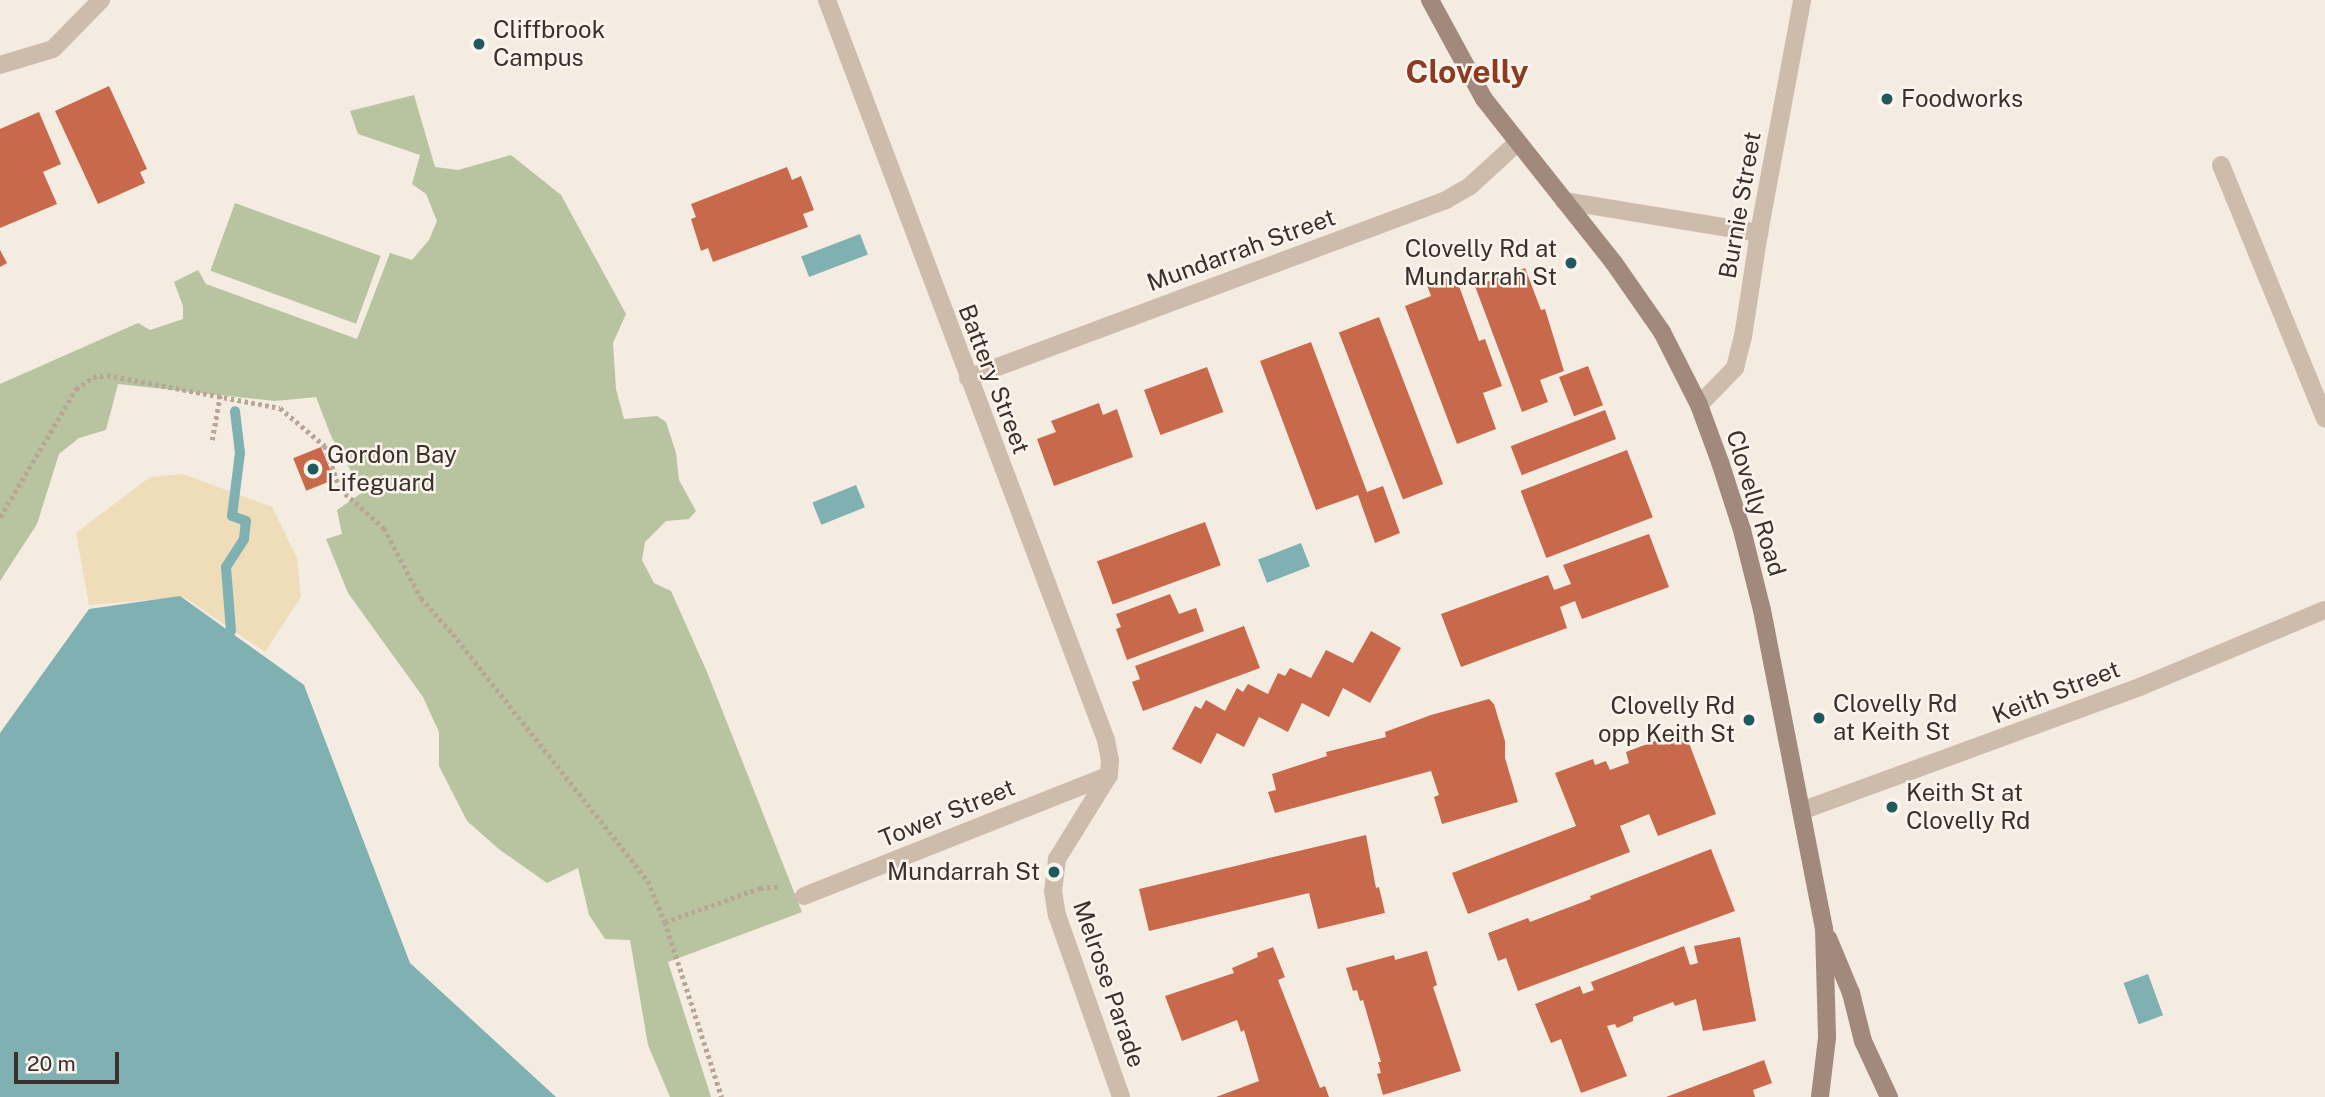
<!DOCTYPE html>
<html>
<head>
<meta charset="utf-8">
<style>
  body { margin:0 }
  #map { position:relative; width:2325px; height:1097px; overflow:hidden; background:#f4ebe1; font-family:"Public Sans",sans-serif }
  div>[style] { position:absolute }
  .green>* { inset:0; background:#b8c4a0; transform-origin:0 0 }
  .sand>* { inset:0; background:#efdcb8 }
  .water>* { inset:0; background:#7fb0b2; transform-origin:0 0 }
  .stream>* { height:10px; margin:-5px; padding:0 5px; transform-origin:5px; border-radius:5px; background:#7fb0b2 }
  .building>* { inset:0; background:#c8694b; transform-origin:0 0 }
  .path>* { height:4.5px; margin-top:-2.25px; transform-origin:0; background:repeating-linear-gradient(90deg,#b9a596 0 3.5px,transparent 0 7px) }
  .street>* { height:18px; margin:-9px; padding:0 9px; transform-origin:9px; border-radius:9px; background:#cdbbac }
  .secondary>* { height:18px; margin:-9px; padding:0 9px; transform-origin:9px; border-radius:9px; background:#a18a7d }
  .dots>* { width:19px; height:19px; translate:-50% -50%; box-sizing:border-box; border:4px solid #fbf5ee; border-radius:50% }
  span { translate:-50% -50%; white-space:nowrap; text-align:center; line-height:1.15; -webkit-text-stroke:5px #fbf5ee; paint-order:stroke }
  .poi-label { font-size:24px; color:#3b302b }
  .left { translate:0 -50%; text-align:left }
  .right { translate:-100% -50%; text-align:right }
  .street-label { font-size:24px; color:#3b302b }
  .district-label { font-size:32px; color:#8c3b22; font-weight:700 }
  .scale { position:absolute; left:14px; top:1052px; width:105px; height:32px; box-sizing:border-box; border:4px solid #3b302b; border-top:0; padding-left:9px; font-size:21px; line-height:24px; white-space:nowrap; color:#3b302b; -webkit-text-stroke:5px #fbf5ee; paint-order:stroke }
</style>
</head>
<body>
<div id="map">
  <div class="green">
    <i style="clip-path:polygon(414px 95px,435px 167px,458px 170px,511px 155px,561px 195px,626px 314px,613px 343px,616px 389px,624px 419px,657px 416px,666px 422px,676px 453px,679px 480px,696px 511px,689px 519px,666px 521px,645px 542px,642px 560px,654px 583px,671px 591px,707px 672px,802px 912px,668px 962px,711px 1097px,670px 1097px,648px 1045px,630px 940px,605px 939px,589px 915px,578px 868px,547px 883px,500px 850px,467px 821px,439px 766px,439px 732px,423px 697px,348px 593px,326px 539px,342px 534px,337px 510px,363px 492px,331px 436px,316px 397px,275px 401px,118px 384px,106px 430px,79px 438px,59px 454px,37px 524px,0 581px,0 384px,138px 323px,150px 330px,183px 319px,183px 306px,174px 282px,198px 270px,206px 284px,357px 339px,390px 253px,412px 260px,429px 240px,437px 221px,426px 194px,412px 184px,420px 155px,358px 134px,350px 111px)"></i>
    <i style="left:235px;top:203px;width:155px;height:72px;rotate:20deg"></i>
  </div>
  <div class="sand">
    <i style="clip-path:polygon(183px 474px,272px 507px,297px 558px,301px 597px,265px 652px,184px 597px,89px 605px,76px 533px,150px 477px)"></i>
  </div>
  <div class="water">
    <i style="left:860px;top:234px;width:22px;height:63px;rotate:69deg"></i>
    <i style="left:856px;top:485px;width:24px;height:47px;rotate:68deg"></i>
    <i style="left:1301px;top:543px;width:25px;height:46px;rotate:69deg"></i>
    <i style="clip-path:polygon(180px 596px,304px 685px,410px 963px,556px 1097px,0 1097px,0 733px,89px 609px)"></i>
    <i style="left:2148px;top:974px;width:44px;height:26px;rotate:70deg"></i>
  </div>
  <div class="stream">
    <i style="left:231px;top:631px;width:64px;rotate:-94.5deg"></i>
    <i style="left:226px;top:567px;width:33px;rotate:-57deg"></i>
    <i style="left:244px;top:539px;width:18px;rotate:-84deg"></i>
    <i style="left:246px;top:521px;width:15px;rotate:-160deg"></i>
    <i style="left:232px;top:516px;width:64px;rotate:-82.8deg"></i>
    <i style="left:240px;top:453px;width:42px;rotate:-96.8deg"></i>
  </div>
  <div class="building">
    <i style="clip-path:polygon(109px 86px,147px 169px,140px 172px,145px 183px,98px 204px,55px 111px)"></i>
    <i style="clip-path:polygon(39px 112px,61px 164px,43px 172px,57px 204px,0 228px,0 129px)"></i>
    <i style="clip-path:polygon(787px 167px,792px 180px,801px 176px,814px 210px,803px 214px,808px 227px,713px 262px,708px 248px,701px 251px,691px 219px,696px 217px,691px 204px)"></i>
    <i style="clip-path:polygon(0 250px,7px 263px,0 267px)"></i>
    <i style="clip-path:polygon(1525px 268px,1541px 310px,1545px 309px,1564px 371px,1540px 380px,1548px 402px,1522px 412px,1475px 286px)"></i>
    <i style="clip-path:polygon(1455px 275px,1479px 341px,1485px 339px,1502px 386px,1483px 393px,1496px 429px,1457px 444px,1405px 306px,1431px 296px,1427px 285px)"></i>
    <i style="left:1379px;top:317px;width:179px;height:43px;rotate:69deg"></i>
    <i style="clip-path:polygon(1311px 342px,1367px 492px,1383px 486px,1400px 533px,1375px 543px,1358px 495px,1316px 510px,1260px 361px)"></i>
    <i style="left:1588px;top:366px;width:42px;height:31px;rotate:69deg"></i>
    <i style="left:1207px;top:367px;width:48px;height:67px;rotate:70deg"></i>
    <i style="clip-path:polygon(1099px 403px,1103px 415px,1117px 409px,1133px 457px,1054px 486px,1037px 439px,1056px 432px,1051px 421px)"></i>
    <i style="left:1605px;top:410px;width:31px;height:101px;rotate:69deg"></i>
    <i style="left:321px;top:447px;width:35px;height:30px;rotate:68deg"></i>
    <i style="left:1627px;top:450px;width:72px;height:114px;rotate:69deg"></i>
    <i style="left:1205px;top:522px;width:46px;height:115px;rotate:70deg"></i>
    <i style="clip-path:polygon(1649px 534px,1669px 587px,1582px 619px,1575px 601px,1560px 607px,1567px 628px,1461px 667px,1441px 614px,1548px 575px,1554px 590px,1571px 584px,1563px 565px)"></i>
    <i style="clip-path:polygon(1170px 594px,1179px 614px,1196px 608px,1204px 631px,1127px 660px,1116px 629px,1121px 627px,1116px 614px)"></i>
    <i style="clip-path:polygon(1244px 626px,1260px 668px,1143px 711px,1132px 682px,1140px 679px,1135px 666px)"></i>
    <i style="clip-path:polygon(1371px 631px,1401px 648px,1370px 703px,1343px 688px,1329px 717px,1302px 703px,1288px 732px,1259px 717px,1244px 747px,1217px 733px,1201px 764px,1172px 749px,1195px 706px,1201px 709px,1206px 700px,1225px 711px,1237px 688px,1243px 692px,1248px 684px,1268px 694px,1278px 673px,1285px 676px,1290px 668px,1311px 678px,1326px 650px,1353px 663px)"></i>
    <i style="clip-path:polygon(1489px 699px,1494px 704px,1505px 741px,1505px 758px,1518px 802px,1442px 824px,1434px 797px,1439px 795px,1431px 771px,1275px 813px,1268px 792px,1276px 790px,1272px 774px,1327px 756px,1326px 752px,1386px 737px,1385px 732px,1431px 715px)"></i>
    <i style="clip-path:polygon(1684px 730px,1716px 814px,1658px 836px,1649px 814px,1620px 826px,1630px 852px,1468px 914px,1452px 873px,1576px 826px,1555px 773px,1593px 759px,1595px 765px,1606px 761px,1610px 770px,1629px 763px,1626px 752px)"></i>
    <i style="clip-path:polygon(1366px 835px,1376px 888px,1379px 887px,1385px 913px,1318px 929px,1309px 893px,1149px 931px,1139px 889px)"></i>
    <i style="clip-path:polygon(1711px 849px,1735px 911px,1518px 991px,1506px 958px,1498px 961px,1488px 933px,1528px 918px,1530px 922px,1591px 899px,1590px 896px)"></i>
    <i style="clip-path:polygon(1740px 937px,1756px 1021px,1703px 1031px,1696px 999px,1675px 1006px,1673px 1002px,1633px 1017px,1633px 1021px,1617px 1028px,1615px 1024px,1607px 1026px,1627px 1076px,1581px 1093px,1561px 1039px,1551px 1043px,1535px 1004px,1580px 986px,1583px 994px,1594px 990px,1591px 982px,1684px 946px,1690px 965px,1698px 963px,1694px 946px)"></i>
    <i style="clip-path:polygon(1273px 947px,1285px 977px,1278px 980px,1320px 1088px,1325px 1086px,1329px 1097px,1216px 1097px,1259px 1081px,1244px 1030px,1241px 1032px,1237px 1020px,1182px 1041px,1165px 996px,1234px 973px,1232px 968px,1258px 957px,1257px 953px)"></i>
    <i style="clip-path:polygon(1427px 951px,1437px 985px,1433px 987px,1461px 1071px,1383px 1095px,1377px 1074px,1381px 1073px,1378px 1062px,1381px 1062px,1363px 1000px,1360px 1001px,1357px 990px,1353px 991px,1346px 968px,1394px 955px,1395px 960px)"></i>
    <i style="clip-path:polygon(1764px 1060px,1772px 1083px,1753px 1090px,1755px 1097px,1666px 1097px)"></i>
  </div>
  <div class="path">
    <i style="left:212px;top:440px;width:45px;rotate:-79.7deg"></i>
    <i style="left:0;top:517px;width:149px;rotate:-59.3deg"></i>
    <i style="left:76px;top:389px;width:21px;rotate:-35deg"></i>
    <i style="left:93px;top:377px;width:14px;rotate:-8deg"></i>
    <i style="left:107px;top:375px;width:176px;rotate:10.8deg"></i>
    <i style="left:280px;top:408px;width:59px;rotate:40.2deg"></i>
    <i style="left:325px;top:446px;width:46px;rotate:70.8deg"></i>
    <i style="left:340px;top:489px;width:59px;rotate:41.6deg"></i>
    <i style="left:384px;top:528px;width:79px;rotate:62.1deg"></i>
    <i style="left:421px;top:598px;width:48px;rotate:48.4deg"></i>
    <i style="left:453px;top:634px;width:315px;rotate:51.7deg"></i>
    <i style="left:648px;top:881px;width:44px;rotate:67.5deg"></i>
    <i style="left:665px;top:922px;width:184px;rotate:72deg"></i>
    <i style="left:665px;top:922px;width:101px;rotate:-19.7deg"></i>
    <i style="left:760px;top:888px;width:21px;rotate:-5deg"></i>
  </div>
  <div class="street">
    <i style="left:827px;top:0;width:791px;rotate:69.34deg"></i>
    <i style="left:1106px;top:740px;width:20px;rotate:79deg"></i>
    <i style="left:1110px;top:760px;width:15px;rotate:94deg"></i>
    <i style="left:1109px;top:775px;width:99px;rotate:121.8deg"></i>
    <i style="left:1057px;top:859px;width:32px;rotate:97deg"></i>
    <i style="left:1053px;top:891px;width:24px;rotate:81deg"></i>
    <i style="left:1057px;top:915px;width:193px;rotate:70.6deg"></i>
    <i style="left:0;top:65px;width:55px;rotate:-16.8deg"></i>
    <i style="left:53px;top:49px;width:69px;rotate:-45.6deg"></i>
    <i style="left:2221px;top:165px;width:274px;rotate:67.7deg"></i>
    <i style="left:1564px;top:201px;width:198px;rotate:9.3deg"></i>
    <i style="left:968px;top:378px;width:510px;rotate:-20.42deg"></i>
    <i style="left:1446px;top:200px;width:28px;rotate:-30deg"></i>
    <i style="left:1470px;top:186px;width:64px;rotate:-42.5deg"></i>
    <i style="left:1699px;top:405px;width:52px;rotate:-45.8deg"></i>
    <i style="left:1735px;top:368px;width:32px;rotate:-76deg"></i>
    <i style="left:1743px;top:337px;width:105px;rotate:-81.3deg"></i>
    <i style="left:1759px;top:233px;width:237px;rotate:-79.5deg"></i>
    <i style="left:1801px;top:811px;width:363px;rotate:-20.1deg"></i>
    <i style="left:2142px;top:686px;width:198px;rotate:-22.6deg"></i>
    <i style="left:804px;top:896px;width:328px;rotate:-21.6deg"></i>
  </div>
  <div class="secondary">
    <i style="left:1430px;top:0;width:113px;rotate:61.4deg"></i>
    <i style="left:1484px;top:99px;width:209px;rotate:51.6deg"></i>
    <i style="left:1614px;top:263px;width:84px;rotate:55.2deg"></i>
    <i style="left:1662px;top:332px;width:82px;rotate:63.1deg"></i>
    <i style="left:1699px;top:405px;width:61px;rotate:69.8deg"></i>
    <i style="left:1720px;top:462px;width:71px;rotate:72.1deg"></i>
    <i style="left:1742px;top:530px;width:82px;rotate:76deg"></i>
    <i style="left:1762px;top:610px;width:324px;rotate:79deg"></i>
    <i style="left:1824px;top:928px;width:110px;rotate:88.4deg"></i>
    <i style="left:1827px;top:1038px;width:59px;rotate:96.8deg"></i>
    <i style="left:1828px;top:938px;width:60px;rotate:67.3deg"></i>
    <i style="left:1851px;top:993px;width:49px;rotate:76deg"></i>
    <i style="left:1863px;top:1041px;width:62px;rotate:65.1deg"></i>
  </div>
  <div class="dots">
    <i style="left:479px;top:44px;background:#1f5a5e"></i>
    <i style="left:1887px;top:99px;background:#1f5a5e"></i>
    <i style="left:1571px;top:263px;background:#1f5a5e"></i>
    <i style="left:313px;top:469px;background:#1f5a5e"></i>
    <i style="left:1819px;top:718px;background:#1f5a5e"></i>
    <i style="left:1749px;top:720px;background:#1f5a5e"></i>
    <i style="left:1892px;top:807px;background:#1f5a5e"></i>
    <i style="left:1054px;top:872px;background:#1f5a5e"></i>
  </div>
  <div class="poi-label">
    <span class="left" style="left:493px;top:44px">Cliffbrook<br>Campus</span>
    <span class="left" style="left:1901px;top:99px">Foodworks</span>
    <span class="right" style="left:1557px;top:263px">Clovelly Rd at<br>Mundarrah St</span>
    <span class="left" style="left:327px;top:469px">Gordon Bay<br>Lifeguard</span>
    <span class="left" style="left:1833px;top:718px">Clovelly Rd<br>at Keith St</span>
    <span class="right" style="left:1735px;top:720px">Clovelly Rd<br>opp Keith St</span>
    <span class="left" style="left:1906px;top:807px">Keith St at<br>Clovelly Rd</span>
    <span class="right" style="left:1040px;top:872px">Mundarrah St</span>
  </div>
  <div class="street-label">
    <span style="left:1740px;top:205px;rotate:-80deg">Burnie Street</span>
    <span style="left:1241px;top:250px;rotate:-20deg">Mundarrah Street</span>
    <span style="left:994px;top:379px;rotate:69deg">Battery Street</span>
    <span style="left:1756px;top:503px;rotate:73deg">Clovelly Road</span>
    <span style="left:2056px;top:692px;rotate:-21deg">Keith Street</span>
    <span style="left:947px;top:813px;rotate:-22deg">Tower Street</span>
    <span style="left:1109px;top:984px;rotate:71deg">Melrose Parade</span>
  </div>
  <div class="district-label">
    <span style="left:1467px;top:72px">Clovelly</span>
  </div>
  <div class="scale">20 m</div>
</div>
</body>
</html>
